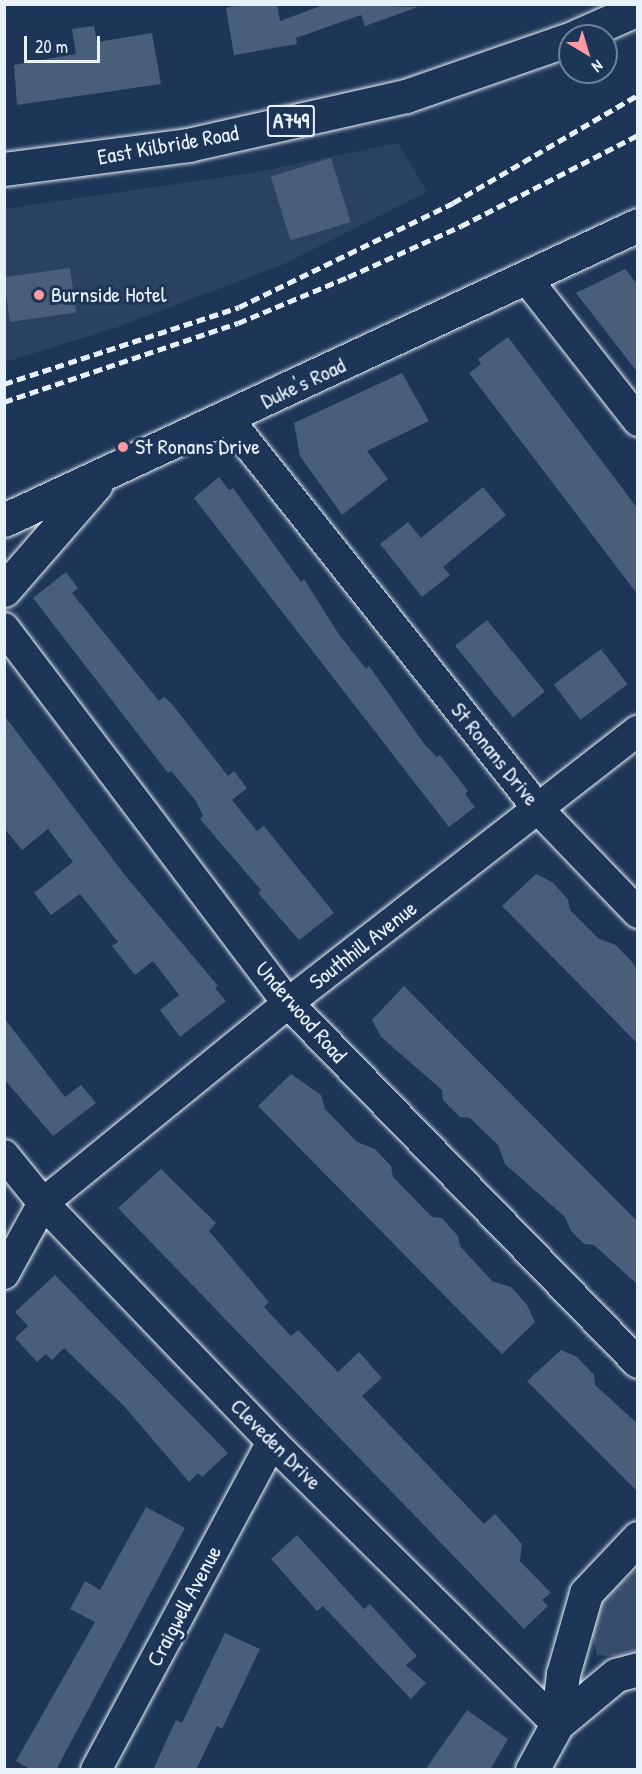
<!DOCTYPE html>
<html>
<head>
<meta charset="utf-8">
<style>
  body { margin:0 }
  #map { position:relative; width:642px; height:1774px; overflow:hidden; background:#1d3557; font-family:"Patrick Hand",sans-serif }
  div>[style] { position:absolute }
  .built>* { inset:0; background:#2a4162 }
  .green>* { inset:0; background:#374d6c }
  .building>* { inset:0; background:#495e7a; transform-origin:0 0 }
  .roads { filter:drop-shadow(0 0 2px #e8f1f8) drop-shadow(0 0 2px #e8f1f8) }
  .minor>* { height:30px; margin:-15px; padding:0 15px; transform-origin:15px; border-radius:15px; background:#1d3557 }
  .tertiary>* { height:33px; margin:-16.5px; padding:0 16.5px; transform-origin:16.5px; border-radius:16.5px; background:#1d3557 }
  .secondary>* { height:33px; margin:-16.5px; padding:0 16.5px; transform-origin:16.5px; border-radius:16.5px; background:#1d3557 }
  .primary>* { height:33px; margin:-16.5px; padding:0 16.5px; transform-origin:16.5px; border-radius:16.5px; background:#1d3557 }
  .rail>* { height:4.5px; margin-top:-2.25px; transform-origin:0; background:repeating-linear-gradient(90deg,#e8f1f8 0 9px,transparent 0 13.5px) }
  .dots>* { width:16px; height:16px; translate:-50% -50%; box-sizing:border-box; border:3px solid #1d3557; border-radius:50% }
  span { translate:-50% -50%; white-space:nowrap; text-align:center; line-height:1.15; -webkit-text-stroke:6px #1d3557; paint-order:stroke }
  .shield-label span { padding:2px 4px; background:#1d3557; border:2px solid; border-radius:4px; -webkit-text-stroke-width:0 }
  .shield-label { font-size:21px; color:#e8f1f8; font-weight:700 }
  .street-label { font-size:22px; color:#e8f1f8 }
  .poi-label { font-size:22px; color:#e8f1f8 }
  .left { translate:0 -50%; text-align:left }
  .frame { position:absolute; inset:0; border:6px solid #e8f1f8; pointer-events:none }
  .north { position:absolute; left:558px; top:24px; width:60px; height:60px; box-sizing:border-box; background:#1d3557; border:2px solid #6e8097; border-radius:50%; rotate:142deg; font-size:16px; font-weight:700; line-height:24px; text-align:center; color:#e8f1f8 }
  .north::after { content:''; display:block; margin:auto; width:21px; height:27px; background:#ff9aa2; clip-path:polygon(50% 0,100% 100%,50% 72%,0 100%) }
  .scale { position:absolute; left:24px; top:36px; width:76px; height:27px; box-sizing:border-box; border:3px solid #e8f1f8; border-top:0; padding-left:8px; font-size:18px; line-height:21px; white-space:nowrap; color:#e8f1f8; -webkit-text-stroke:4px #1d3557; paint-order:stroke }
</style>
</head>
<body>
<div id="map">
  <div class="built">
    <i style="clip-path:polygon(398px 143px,427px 192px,282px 265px,115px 328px,5px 362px,4px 209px,251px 173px)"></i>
  </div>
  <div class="green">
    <i style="clip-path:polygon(637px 1569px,637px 1654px,629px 1658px,597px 1655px,591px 1630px,605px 1598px)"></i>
  </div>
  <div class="building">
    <i style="clip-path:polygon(243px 4px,277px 4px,280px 21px,326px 4px,418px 7px,365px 26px,361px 15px,296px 38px,297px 44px,234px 55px,226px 8px)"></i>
    <i style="clip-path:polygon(94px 26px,97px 42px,152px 33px,161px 84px,17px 105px,14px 65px,76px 54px,72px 29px)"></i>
    <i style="left:331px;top:158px;width:67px;height:63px;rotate:73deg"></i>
    <i style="left:70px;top:268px;width:45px;height:67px;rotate:82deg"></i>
    <i style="clip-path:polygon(625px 269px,638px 285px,638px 373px,576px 293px)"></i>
    <i style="clip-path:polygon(508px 337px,638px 509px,638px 595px,469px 373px,481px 364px,478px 359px)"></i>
    <i style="clip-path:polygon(402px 373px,429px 421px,367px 451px,388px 479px,342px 515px,300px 456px,294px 423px)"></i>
    <i style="clip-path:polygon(219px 477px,229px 490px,233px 488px,301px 582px,304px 579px,338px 633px,366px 669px,369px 666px,425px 745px,437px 757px,440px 755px,468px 791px,465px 794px,475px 807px,449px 827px,194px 498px)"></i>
    <i style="clip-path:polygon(483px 487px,506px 515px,443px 567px,450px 575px,422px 597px,380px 544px,408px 522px,421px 538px)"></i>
    <i style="clip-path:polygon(66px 572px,78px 588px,72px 593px,159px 701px,164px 697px,172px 704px,228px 776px,234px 771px,247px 788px,232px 800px,257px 831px,264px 826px,334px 913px,299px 940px,258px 893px,261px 890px,200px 819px,203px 816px,196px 801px,171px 771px,168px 773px,33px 598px)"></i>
    <i style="left:487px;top:620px;width:92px;height:41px;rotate:51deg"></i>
    <i style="left:601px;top:649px;width:44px;height:59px;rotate:53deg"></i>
    <i style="clip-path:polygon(4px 715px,124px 874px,218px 986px,215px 988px,226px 1001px,180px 1037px,160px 1010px,179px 995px,153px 961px,135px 975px,112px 946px,118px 942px,80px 894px,51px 915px,34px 893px,73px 862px,48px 829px,22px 850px,4px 828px)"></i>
    <i style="clip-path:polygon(536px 874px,552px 882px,568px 899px,570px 910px,599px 939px,616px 945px,633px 963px,638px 972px,638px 1044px,502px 906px)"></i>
    <i style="clip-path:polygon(404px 986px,638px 1222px,638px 1285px,594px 1245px,584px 1244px,571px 1231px,565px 1217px,505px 1164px,498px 1145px,470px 1118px,460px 1117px,443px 1100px,442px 1090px,381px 1037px,372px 1020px)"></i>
    <i style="clip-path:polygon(4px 1018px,65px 1097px,81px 1085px,96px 1103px,53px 1136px,4px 1079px)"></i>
    <i style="clip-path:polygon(291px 1074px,321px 1095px,325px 1109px,357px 1142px,375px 1149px,391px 1166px,393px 1177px,432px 1217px,442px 1218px,458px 1236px,460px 1246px,492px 1281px,511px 1287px,527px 1305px,535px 1322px,502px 1354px,258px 1106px)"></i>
    <i style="clip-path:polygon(161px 1169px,216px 1223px,209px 1231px,269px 1302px,264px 1307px,291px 1336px,298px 1330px,338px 1372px,359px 1352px,382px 1378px,362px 1396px,484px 1524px,495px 1514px,522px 1544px,520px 1561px,551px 1593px,542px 1600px,548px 1606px,524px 1629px,118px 1208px)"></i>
    <i style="clip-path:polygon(55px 1275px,228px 1453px,202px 1477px,198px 1473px,189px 1482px,124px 1406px,64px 1348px,52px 1360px,46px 1354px,37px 1362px,15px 1338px,28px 1326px,15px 1312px)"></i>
    <i style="clip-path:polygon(561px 1350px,577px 1357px,594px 1375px,595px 1385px,638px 1424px,638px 1492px,527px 1381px)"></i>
    <i style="clip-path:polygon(146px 1507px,185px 1528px,56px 1770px,31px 1770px,16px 1761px,95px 1622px,70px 1609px,85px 1581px,100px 1590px)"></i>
    <i style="clip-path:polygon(297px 1535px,364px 1609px,370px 1604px,417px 1656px,406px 1665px,426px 1683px,411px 1699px,323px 1606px,317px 1611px,271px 1559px)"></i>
    <i style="clip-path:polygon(225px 1633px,260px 1649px,222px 1729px,217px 1726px,196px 1770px,153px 1770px,176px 1720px,182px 1723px)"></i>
    <i style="clip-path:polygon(467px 1710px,508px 1739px,490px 1770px,425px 1770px)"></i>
  </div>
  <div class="roads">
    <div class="minor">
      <i style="left:526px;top:278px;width:182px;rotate:51.9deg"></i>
      <i style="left:228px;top:419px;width:500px;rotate:51.5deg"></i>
      <i style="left:539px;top:810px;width:143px;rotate:46.1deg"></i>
      <i style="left:4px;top:628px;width:470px;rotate:52.9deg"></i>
      <i style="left:288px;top:1003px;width:502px;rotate:45.81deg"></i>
      <i style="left:4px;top:1155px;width:62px;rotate:50.9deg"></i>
      <i style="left:43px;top:1203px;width:331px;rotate:46.2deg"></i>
      <i style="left:272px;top:1442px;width:401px;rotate:44.7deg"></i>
      <i style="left:4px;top:1274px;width:81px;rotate:-61.2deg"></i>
      <i style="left:43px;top:1203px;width:316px;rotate:-39.2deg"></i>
      <i style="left:288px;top:1003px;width:443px;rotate:-37.9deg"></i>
      <i style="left:96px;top:1770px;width:372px;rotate:-61.8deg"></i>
    </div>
    <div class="tertiary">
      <i style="left:557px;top:1724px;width:50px;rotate:-83.2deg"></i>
      <i style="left:563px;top:1674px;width:84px;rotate:-74.1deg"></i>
      <i style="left:586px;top:1593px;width:76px;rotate:-46.6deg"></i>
      <i style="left:532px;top:1770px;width:52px;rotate:-61.5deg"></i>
      <i style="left:557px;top:1724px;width:77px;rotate:-39.7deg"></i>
      <i style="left:616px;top:1675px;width:23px;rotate:-15deg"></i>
    </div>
    <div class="secondary">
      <i style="left:4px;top:520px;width:699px;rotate:-24.95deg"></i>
      <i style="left:4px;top:590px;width:140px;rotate:-49deg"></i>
    </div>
    <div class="primary">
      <i style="left:577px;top:36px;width:67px;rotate:-23.9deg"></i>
      <i style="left:4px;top:169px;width:186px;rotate:-7.4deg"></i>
      <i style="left:188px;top:145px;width:223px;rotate:-12.7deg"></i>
      <i style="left:406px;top:96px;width:174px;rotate:-19.2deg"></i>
    </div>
  </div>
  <div class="rail">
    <i style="left:4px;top:384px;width:247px;rotate:-18.1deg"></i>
    <i style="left:239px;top:307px;width:238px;rotate:-25.9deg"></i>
    <i style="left:453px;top:203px;width:214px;rotate:-30.3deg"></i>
    <i style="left:4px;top:402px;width:247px;rotate:-18.7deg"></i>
    <i style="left:238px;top:323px;width:119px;rotate:-22.7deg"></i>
    <i style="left:348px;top:277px;width:124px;rotate:-24.3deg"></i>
    <i style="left:461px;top:226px;width:199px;rotate:-27.2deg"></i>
  </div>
  <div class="dots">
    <i style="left:39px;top:295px;background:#ff9aa2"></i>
    <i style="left:123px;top:447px;background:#ff9aa2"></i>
  </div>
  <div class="shield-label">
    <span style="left:291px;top:121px">A749</span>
  </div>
  <div class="street-label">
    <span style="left:168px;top:145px;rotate:-10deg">East Kilbride Road</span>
    <span style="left:303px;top:383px;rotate:-25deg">Duke's Road</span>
    <span style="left:495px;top:754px;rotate:51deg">St Ronans Drive</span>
    <span style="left:363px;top:945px;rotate:-38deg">Southhill Avenue</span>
    <span style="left:301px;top:1012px;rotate:49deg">Underwood Road</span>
    <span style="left:276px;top:1444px;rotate:45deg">Cleveden Drive</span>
    <span style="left:184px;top:1606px;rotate:-62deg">Craigwell Avenue</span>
  </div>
  <div class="poi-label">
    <span class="left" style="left:51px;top:295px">Burnside Hotel</span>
    <span class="left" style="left:135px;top:447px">St Ronans Drive</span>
  </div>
  <div class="frame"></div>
  <div class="north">N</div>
  <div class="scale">20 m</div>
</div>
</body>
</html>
